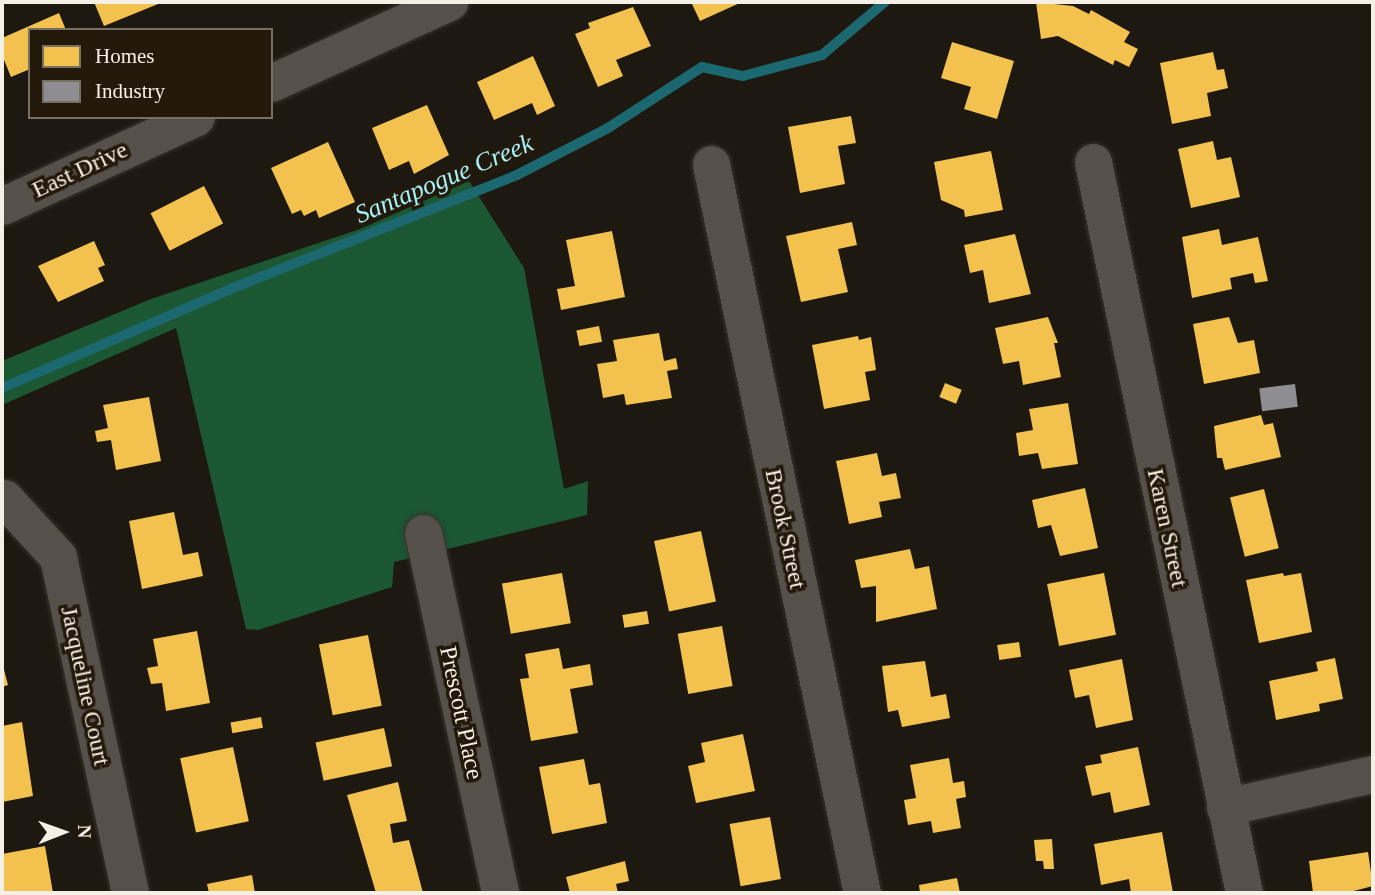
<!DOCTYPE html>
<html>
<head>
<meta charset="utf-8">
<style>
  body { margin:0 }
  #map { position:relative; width:1375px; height:895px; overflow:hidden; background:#1d1810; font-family:Georgia,serif }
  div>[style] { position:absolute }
  .forest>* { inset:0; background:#1b5733 }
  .homes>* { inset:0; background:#f2c14e; transform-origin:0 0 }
  .industry>* { inset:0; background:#8d8d92; transform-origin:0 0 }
  .stream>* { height:10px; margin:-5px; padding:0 5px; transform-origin:5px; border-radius:5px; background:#1c6870 }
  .roads { filter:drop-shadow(0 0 2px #36322c) drop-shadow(0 0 2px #36322c) }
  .street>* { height:37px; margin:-18.5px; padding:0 18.5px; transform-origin:18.5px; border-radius:18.5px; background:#55504a }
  span { translate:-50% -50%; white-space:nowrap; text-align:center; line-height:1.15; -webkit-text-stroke:7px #23190a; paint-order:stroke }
  .street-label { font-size:24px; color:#f6efe5 }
  .water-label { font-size:26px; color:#a4f0fb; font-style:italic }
  .frame { position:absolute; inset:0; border:4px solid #f6efe5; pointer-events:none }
  .legend { position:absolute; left:28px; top:28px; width:245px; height:91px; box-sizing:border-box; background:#23190a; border:2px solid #776f62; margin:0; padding:9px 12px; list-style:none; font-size:21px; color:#f6efe5 }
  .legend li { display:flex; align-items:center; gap:14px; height:35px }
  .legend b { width:35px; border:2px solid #776f62 }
  .north { position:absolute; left:28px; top:797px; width:70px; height:70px; -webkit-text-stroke:5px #23190a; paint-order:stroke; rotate:89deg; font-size:19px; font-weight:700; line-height:28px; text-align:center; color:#f6efe5 }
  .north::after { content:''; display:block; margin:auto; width:24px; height:32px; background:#f6efe5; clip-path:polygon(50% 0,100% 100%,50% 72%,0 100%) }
</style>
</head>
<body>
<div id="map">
  <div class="forest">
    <i style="clip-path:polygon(469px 181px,524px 268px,564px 489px,588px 481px,587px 515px,394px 562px,392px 587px,258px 630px,246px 629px,176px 328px,2px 405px,2px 361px,151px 299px,360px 229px)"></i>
  </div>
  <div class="homes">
    <i style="clip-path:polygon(94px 2px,163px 2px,104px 26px)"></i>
    <i style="clip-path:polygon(691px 2px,742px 2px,700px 21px)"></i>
    <i style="clip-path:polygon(1036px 2px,1073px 6px,1089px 14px,1091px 10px,1130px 32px,1124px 42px,1138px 49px,1129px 67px,1115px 60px,1113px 65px,1058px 36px,1041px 39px)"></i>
    <i style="clip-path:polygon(633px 7px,651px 46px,616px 60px,623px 76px,598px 87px,575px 34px,590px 28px,588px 23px)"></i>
    <i style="clip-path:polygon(59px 13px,66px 30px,30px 30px,30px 69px,11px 77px,2px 55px,2px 38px)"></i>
    <i style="clip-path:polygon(952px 42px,1014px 61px,997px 119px,964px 109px,971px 87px,941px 78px)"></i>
    <i style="clip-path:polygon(1213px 52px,1217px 70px,1224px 69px,1228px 88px,1207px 93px,1211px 116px,1172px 124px,1160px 63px)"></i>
    <i style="clip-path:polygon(533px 56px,555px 106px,537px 115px,532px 103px,494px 120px,477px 82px)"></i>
    <i style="clip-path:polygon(427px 105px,449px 155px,414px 174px,409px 161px,389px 170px,372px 128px)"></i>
    <i style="clip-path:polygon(851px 116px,856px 143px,838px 146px,845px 184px,800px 193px,788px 127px)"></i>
    <i style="clip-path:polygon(1213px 141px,1217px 160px,1231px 157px,1240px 197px,1191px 208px,1178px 149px)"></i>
    <i style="clip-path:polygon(328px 142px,355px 202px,319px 218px,316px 210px,304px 216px,301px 210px,292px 214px,271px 168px)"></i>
    <i style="clip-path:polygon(991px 151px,1003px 210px,965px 217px,964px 210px,941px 200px,934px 162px)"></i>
    <i style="left:204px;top:186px;width:42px;height:60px;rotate:63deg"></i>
    <i style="clip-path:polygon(852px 222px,857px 245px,838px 249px,848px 292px,801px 302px,786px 236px)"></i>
    <i style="clip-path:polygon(1219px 229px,1222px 245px,1258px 237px,1268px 281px,1255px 283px,1253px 273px,1230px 278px,1232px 289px,1192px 298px,1182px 237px)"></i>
    <i style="clip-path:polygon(612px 231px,625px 297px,561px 310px,557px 289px,575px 286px,566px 240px)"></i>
    <i style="clip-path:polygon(1015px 234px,1031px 294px,989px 303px,983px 270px,970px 273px,964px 245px)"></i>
    <i style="clip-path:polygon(94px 241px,105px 265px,98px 268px,104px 281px,58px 302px,38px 266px)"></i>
    <i style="clip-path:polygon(1048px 317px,1058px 343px,1054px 343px,1061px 377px,1023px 385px,1019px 361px,1003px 364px,995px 328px)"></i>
    <i style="clip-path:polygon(1229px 317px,1238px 343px,1254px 340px,1260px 373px,1204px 384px,1193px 324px)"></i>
    <i style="left:599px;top:326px;width:16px;height:23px;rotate:79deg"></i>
    <i style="clip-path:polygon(659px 333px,664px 361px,676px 358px,678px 369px,667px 371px,672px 398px,626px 405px,624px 394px,603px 398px,597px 364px,617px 361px,613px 340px)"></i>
    <i style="clip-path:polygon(858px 336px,859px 340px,871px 337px,876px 370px,865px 372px,870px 400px,824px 409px,812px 345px)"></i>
    <i style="left:945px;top:383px;width:18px;height:15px;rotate:22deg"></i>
    <i style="clip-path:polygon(149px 397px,161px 461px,116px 470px,111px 440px,97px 442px,95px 431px,108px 428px,103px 405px)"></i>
    <i style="clip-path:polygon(1068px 403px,1078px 464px,1042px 469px,1038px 453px,1019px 456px,1016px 433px,1033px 430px,1029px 409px)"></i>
    <i style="clip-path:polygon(1261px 415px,1264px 425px,1273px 423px,1281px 457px,1225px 470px,1222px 458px,1217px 458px,1214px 426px)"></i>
    <i style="clip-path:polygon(877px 453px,882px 476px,896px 473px,901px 498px,879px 502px,882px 517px,849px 524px,836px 461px)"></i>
    <i style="clip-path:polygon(1085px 488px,1098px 548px,1060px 556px,1051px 525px,1038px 528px,1032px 500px)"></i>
    <i style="left:1264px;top:489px;width:61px;height:35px;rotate:76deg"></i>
    <i style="clip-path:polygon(174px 512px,183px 555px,198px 552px,203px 576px,142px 589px,129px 521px)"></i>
    <i style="left:701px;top:531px;width:72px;height:48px;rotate:78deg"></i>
    <i style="clip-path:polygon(910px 549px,915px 569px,929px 566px,937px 609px,876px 622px,876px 586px,861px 588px,855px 560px)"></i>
    <i style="left:562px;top:573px;width:51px;height:61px;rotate:80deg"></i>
    <i style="left:1104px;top:573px;width:63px;height:58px;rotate:79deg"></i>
    <i style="clip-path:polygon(1283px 573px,1284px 576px,1301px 573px,1312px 632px,1259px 643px,1246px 580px)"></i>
    <i style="left:647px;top:611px;width:13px;height:25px;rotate:81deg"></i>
    <i style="left:722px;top:626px;width:61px;height:45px;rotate:80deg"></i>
    <i style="clip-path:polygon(197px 631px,210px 703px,166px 711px,162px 683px,151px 684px,147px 668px,158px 666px,153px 639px)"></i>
    <i style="left:368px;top:635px;width:72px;height:50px;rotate:79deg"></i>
    <i style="left:1019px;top:642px;width:15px;height:22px;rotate:82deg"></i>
    <i style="clip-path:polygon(559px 648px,563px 669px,590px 664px,593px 685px,570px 689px,578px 733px,531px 741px,520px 679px,529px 678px,525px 654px)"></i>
    <i style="clip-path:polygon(1335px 658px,1343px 699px,1319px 704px,1320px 711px,1276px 720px,1269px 681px,1318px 671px,1316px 662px)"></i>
    <i style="clip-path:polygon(1122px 659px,1133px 720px,1096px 728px,1089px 695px,1075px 698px,1069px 670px)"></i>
    <i style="clip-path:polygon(925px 661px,931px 697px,946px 694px,950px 718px,902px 727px,898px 710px,888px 712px,882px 666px)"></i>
    <i style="clip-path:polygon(2px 662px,8px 685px,2px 687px)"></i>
    <i style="left:261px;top:717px;width:11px;height:31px;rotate:80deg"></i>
    <i style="clip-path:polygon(22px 722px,33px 796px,2px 802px,2px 726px)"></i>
    <i style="left:384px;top:728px;width:39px;height:70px;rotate:78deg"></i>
    <i style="clip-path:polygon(743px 734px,755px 791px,696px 803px,688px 766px,705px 762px,701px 743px)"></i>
    <i style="left:233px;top:747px;width:76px;height:54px;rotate:78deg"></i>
    <i style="clip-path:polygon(1138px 747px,1150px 805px,1114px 813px,1110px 792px,1092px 796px,1085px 766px,1102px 763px,1100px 755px)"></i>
    <i style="clip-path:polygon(949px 758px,953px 783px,964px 781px,966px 797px,956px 799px,961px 828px,933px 833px,931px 821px,908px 825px,904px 800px,916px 798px,910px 765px)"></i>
    <i style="clip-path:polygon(584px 759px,589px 785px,600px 783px,607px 823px,552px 834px,539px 767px)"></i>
    <i style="clip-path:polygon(398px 782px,407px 821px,390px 824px,393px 843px,409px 840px,423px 893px,376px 893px,347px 795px)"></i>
    <i style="left:770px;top:817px;width:63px;height:41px;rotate:80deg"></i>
    <i style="clip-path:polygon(1162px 832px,1173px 893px,1131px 893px,1129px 879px,1101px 885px,1094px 844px)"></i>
    <i style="clip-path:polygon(1052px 839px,1054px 869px,1044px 869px,1043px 861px,1036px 861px,1034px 840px)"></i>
    <i style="clip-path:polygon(45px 846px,53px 893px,2px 893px,2px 854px)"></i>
    <i style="clip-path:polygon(1368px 852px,1373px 886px,1346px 893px,1313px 893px,1309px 861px)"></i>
    <i style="clip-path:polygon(625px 861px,629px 881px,616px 884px,618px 893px,570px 893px,566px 877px)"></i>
    <i style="clip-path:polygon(252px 875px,255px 893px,209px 893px,207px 884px)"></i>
    <i style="clip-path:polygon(957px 878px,960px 893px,920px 893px,919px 885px)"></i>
  </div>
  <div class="industry">
    <i style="left:1295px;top:384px;width:23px;height:36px;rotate:83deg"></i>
  </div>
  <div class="stream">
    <i style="left:2px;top:388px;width:252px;rotate:-23.4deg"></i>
    <i style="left:233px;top:288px;width:306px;rotate:-21.7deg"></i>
    <i style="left:517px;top:175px;width:102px;rotate:-27.3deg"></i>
    <i style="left:608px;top:128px;width:112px;rotate:-33deg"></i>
    <i style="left:702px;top:67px;width:42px;rotate:12.4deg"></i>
    <i style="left:743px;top:76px;width:82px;rotate:-14.9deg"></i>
    <i style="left:822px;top:55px;width:82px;rotate:-40.1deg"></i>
  </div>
  <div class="roads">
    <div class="street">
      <i style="left:271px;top:83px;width:196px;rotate:-24.5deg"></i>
      <i style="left:1093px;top:162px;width:746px;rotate:78.33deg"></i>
      <i style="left:711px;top:164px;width:744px;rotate:78.3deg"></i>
      <i style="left:2px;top:206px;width:213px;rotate:-24.6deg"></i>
      <i style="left:4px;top:498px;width:80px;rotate:47.5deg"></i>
      <i style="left:58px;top:557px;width:344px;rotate:77.9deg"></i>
      <i style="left:423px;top:533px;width:368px;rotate:77.9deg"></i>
      <i style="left:1225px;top:807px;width:152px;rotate:-12.6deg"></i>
    </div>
  </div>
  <div class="street-label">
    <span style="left:80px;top:170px;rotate:-25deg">East Drive</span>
    <span style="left:1167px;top:528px;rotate:78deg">Karen Street</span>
    <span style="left:785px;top:529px;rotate:78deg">Brook Street</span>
    <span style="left:85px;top:686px;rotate:78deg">Jacqueline Court</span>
    <span style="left:461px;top:713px;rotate:78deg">Prescott Place</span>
  </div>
  <div class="water-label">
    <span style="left:444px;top:179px;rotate:-23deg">Santapogue Creek</span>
  </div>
  <div class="frame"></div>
  <ul class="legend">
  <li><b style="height:19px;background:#f2c14e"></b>Homes</li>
  <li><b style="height:19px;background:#8d8d92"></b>Industry</li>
  </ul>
  <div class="north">N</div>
</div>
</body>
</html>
